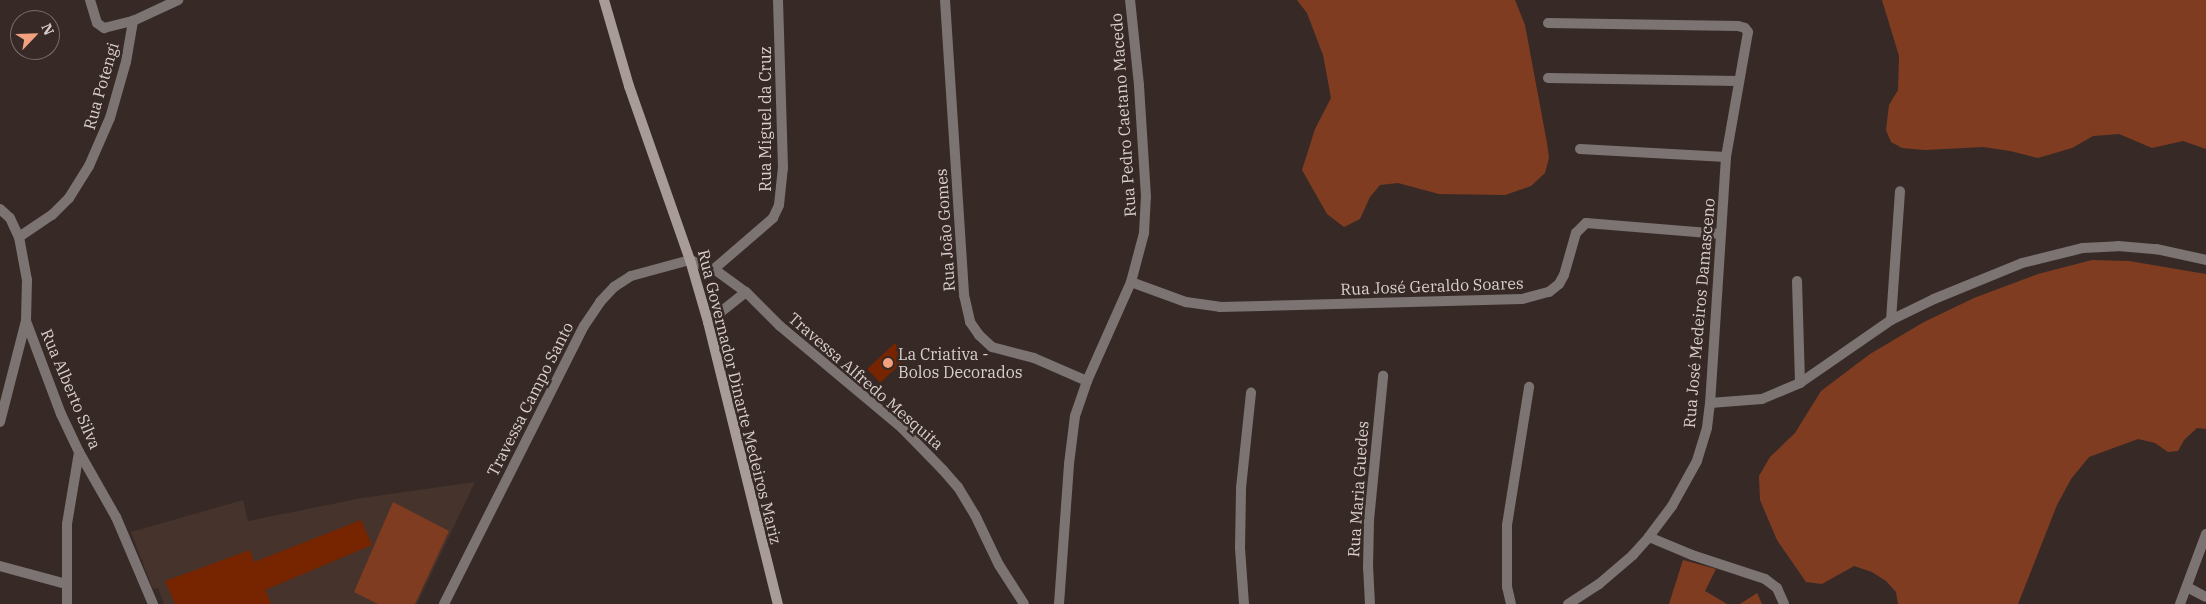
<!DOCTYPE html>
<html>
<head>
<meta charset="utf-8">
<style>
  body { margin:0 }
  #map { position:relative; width:2206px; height:604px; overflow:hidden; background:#372a26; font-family:"IBM Plex Serif",serif }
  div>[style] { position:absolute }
  .built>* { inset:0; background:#45332c }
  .green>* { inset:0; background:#803c21 }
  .building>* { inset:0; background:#762500; transform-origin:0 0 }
  .minor>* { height:10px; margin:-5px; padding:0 5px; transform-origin:5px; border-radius:5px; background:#7b7472 }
  .secondary>* { height:10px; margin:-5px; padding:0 5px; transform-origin:5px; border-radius:5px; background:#a79c98 }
  .dots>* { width:14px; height:14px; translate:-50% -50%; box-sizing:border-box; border:2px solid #372a26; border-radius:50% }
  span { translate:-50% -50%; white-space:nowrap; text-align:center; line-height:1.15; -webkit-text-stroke:5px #372a26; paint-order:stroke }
  .street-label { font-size:16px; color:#d9d0cd }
  .poi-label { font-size:16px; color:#d9d0cd }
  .left { translate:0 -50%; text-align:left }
  .north { position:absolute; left:10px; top:10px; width:50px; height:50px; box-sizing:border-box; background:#372a26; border:1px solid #786c69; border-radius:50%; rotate:66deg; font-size:14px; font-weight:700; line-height:20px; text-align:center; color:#d9d0cd }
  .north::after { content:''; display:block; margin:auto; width:18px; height:22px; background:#f3a081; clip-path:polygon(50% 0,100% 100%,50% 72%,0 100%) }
</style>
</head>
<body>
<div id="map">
  <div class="built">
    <i style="clip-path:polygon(475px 482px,417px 604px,164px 604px,158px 588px,153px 589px,131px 532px,243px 500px,248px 521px,362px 498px)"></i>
  </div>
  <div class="green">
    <i style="clip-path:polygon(1297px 0,1515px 0,1525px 25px,1547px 143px,1549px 158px,1545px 173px,1531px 186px,1505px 195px,1439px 194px,1398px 183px,1380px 185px,1370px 197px,1360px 219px,1344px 227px,1327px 214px,1302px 170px,1315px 129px,1331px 98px,1323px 55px,1307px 13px)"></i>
    <i style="clip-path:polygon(1882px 0,2206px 0,2206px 149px,2183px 141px,2152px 148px,2119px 134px,2093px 136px,2072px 148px,2038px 158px,2010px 151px,1983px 147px,1925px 150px,1902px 148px,1891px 142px,1886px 130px,1889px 105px,1898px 90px,1899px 56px)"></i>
    <i style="clip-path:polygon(2092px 260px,2129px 261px,2206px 274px,2206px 429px,2197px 428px,2184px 440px,2178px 451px,2168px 452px,2155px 443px,2138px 439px,2089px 457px,2071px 479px,2057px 505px,2018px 604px,1898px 604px,1896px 592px,1886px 581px,1872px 572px,1854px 566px,1822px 584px,1806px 582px,1777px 540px,1760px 500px,1759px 476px,1770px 457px,1795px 433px,1821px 391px,1870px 354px,1924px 322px,1974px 298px,2038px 274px)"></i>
    <i style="clip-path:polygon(393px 502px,449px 531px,415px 604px,378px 604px,354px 592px)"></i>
    <i style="clip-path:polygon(1683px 560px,1716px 569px,1705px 591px,1727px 604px,1669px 604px)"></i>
    <i style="clip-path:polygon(1757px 593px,1762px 604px,1740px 604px)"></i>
  </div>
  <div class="building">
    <i style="left:895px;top:343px;width:19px;height:38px;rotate:47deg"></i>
    <i style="clip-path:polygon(361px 520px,372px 545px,265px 590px,271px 604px,175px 604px,165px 581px,250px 550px,254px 562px)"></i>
  </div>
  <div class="minor">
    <i style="left:90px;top:0;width:24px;rotate:73deg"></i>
    <i style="left:97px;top:23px;width:9px;rotate:36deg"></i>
    <i style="left:104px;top:28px;width:30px;rotate:-14deg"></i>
    <i style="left:133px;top:21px;width:50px;rotate:-25deg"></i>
    <i style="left:945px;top:0;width:296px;rotate:86.3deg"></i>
    <i style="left:964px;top:295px;width:28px;rotate:77deg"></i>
    <i style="left:970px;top:322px;width:16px;rotate:55deg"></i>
    <i style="left:979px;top:335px;width:18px;rotate:43deg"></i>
    <i style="left:992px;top:347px;width:43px;rotate:14.7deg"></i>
    <i style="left:1034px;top:358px;width:58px;rotate:23.5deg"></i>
    <i style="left:1548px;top:23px;width:190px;rotate:0.9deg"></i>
    <i style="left:1738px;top:26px;width:7px;rotate:16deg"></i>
    <i style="left:1745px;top:28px;width:5px;rotate:53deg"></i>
    <i style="left:1748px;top:32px;width:127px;rotate:100deg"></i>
    <i style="left:1726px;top:157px;width:247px;rotate:93.7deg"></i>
    <i style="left:1710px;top:403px;width:25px;rotate:97deg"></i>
    <i style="left:1707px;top:428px;width:34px;rotate:107deg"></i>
    <i style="left:1697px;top:461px;width:51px;rotate:119.1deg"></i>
    <i style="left:1672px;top:506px;width:39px;rotate:127deg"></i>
    <i style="left:1649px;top:537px;width:24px;rotate:132deg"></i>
    <i style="left:1633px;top:555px;width:45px;rotate:139.5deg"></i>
    <i style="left:1599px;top:584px;width:37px;rotate:147deg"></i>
    <i style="left:1548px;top:78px;width:190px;rotate:0.9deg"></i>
    <i style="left:1580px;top:149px;width:146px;rotate:3.1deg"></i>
    <i style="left:0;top:209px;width:13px;rotate:42deg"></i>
    <i style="left:10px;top:218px;width:21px;rotate:65deg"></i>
    <i style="left:19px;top:237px;width:44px;rotate:79.5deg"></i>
    <i style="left:27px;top:280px;width:41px;rotate:91.4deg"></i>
    <i style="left:26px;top:321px;width:99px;rotate:69.4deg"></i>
    <i style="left:61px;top:414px;width:42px;rotate:64.7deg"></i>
    <i style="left:79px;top:452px;width:75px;rotate:60.4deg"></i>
    <i style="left:116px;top:517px;width:95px;rotate:67deg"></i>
    <i style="left:19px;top:237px;width:40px;rotate:-34deg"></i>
    <i style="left:52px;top:215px;width:24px;rotate:-45deg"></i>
    <i style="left:69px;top:198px;width:38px;rotate:-58deg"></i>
    <i style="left:89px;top:166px;width:52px;rotate:-66.4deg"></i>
    <i style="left:110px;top:118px;width:58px;rotate:-74.1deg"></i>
    <i style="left:126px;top:62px;width:42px;rotate:-80.3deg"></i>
    <i style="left:714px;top:269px;width:78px;rotate:-40.8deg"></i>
    <i style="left:773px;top:218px;width:14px;rotate:-65deg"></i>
    <i style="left:779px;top:205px;width:37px;rotate:-84deg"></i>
    <i style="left:783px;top:168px;width:168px;rotate:-91.7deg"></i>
    <i style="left:1797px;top:281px;width:102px;rotate:88.3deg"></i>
    <i style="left:1131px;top:282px;width:59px;rotate:20deg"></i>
    <i style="left:1186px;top:302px;width:34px;rotate:8deg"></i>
    <i style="left:1220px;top:307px;width:302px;rotate:-1.5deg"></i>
    <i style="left:1522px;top:299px;width:28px;rotate:-15deg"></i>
    <i style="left:1549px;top:292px;width:13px;rotate:-39deg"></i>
    <i style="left:1559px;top:284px;width:10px;rotate:-61deg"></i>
    <i style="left:1564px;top:275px;width:44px;rotate:-74.1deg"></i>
    <i style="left:1576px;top:233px;width:14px;rotate:-45deg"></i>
    <i style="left:1586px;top:223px;width:135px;rotate:4.7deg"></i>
    <i style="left:1891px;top:320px;width:129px;rotate:-86deg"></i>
    <i style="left:708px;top:322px;width:48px;rotate:-38.3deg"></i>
    <i style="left:1710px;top:403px;width:52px;rotate:-4.4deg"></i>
    <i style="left:1762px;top:399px;width:41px;rotate:-22.8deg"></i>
    <i style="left:1800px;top:383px;width:111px;rotate:-34.7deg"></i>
    <i style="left:1891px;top:320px;width:48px;rotate:-26deg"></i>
    <i style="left:1934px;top:299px;width:95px;rotate:-22.2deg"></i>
    <i style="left:2022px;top:263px;width:63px;rotate:-13.8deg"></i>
    <i style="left:2083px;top:248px;width:35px;rotate:-3deg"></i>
    <i style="left:2118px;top:246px;width:38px;rotate:5deg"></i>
    <i style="left:2156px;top:249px;width:51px;rotate:12.4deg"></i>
    <i style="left:0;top:422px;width:104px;rotate:-75.6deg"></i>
    <i style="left:1649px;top:537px;width:47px;rotate:22.7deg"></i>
    <i style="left:1692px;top:555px;width:77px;rotate:18.2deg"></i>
    <i style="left:1765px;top:579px;width:15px;rotate:37deg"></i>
    <i style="left:1777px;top:588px;width:17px;rotate:66deg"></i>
    <i style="left:0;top:566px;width:68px;rotate:15.3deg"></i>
    <i style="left:2187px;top:587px;width:21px;rotate:28deg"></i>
    <i style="left:67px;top:604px;width:80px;rotate:-90deg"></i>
    <i style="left:67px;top:524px;width:73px;rotate:-80.5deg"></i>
    <i style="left:444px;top:604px;width:311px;rotate:-63.3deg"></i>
    <i style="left:584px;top:326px;width:29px;rotate:-56deg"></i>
    <i style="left:600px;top:302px;width:21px;rotate:-47deg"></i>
    <i style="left:614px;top:287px;width:20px;rotate:-33deg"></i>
    <i style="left:631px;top:276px;width:61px;rotate:-15.2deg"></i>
    <i style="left:690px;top:260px;width:26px;rotate:21deg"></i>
    <i style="left:714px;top:269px;width:39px;rotate:36deg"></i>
    <i style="left:746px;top:292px;width:48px;rotate:45deg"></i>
    <i style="left:780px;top:326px;width:159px;rotate:39.9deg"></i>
    <i style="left:902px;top:428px;width:59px;rotate:45.7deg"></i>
    <i style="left:943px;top:470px;width:23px;rotate:49deg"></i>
    <i style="left:958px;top:487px;width:33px;rotate:59deg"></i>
    <i style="left:975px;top:515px;width:55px;rotate:64.4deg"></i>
    <i style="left:999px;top:565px;width:46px;rotate:57.3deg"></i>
    <i style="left:1059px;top:604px;width:140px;rotate:-85.9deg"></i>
    <i style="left:1069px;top:464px;width:48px;rotate:-82.9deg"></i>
    <i style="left:1075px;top:416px;width:37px;rotate:-71deg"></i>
    <i style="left:1087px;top:381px;width:108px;rotate:-66deg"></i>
    <i style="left:1131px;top:282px;width:51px;rotate:-75.1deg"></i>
    <i style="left:1144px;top:233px;width:36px;rotate:-87deg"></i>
    <i style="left:1146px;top:197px;width:112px;rotate:-93.6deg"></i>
    <i style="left:1139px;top:85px;width:85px;rotate:-96deg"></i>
    <i style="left:1244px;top:604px;width:56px;rotate:-94.1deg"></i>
    <i style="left:1240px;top:548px;width:60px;rotate:-89deg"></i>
    <i style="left:1241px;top:488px;width:96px;rotate:-84deg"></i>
    <i style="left:1370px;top:604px;width:36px;rotate:-93deg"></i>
    <i style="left:1368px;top:568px;width:48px;rotate:-88.8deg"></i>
    <i style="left:1369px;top:520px;width:145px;rotate:-84.4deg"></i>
    <i style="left:1511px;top:604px;width:17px;rotate:-103deg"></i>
    <i style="left:1507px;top:587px;width:62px;rotate:-90deg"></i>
    <i style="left:1507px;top:525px;width:140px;rotate:-80.9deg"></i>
    <i style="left:2180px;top:604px;width:75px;rotate:-69.6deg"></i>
  </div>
  <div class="secondary">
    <i style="left:604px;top:0;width:90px;rotate:73.8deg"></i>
    <i style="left:629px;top:86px;width:184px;rotate:70.7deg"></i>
    <i style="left:690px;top:260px;width:65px;rotate:73.8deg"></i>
    <i style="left:708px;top:322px;width:291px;rotate:76.1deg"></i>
  </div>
  <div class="dots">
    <i style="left:888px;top:363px;background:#f3a081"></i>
  </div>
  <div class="street-label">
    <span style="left:101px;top:86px;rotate:-74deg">Rua Potengi</span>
    <span style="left:1123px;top:115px;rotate:-94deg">Rua Pedro Caetano Macedo</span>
    <span style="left:765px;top:119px;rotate:-90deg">Rua Miguel da Cruz</span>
    <span style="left:945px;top:230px;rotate:-94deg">Rua João Gomes</span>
    <span style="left:1432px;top:286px;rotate:-2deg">Rua José Geraldo Soares</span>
    <span style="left:1699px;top:313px;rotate:-85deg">Rua José Medeiros Damasceno</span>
    <span style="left:866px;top:381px;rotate:41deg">Travessa Alfredo Mesquita</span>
    <span style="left:71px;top:389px;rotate:67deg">Rua Alberto Silva</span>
    <span style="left:740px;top:397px;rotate:76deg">Rua Governador Dinarte Medeiros Mariz</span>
    <span style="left:530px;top:399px;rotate:-63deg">Travessa Campo Santo</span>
    <span style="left:1358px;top:489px;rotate:-86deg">Rua Maria Guedes</span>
  </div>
  <div class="poi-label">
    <span class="left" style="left:898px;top:363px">La Criativa -<br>Bolos Decorados</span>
  </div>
  <div class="north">N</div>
</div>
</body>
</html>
